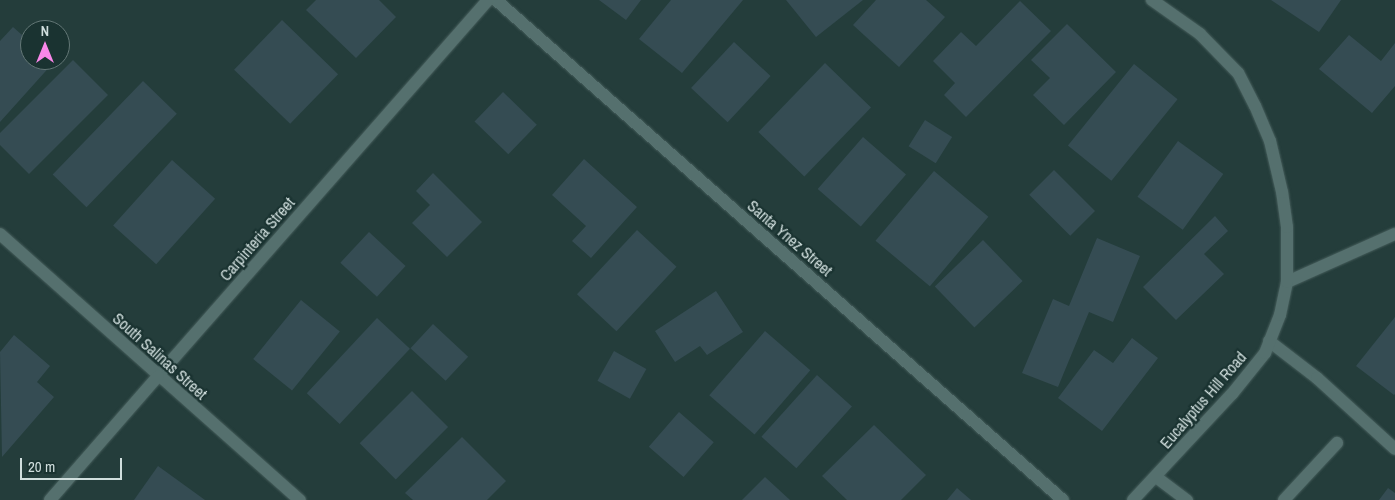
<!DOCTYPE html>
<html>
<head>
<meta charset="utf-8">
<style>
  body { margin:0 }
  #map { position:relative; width:1395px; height:500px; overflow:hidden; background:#243d3b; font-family:"Archivo Narrow",sans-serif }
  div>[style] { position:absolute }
  .building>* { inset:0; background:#354c53; transform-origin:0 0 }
  .roads { filter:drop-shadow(0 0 1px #455c5a) drop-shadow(0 0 1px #455c5a) }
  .lane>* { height:12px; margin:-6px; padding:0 6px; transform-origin:6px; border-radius:6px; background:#55706e }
  .street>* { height:12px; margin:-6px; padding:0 6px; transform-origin:6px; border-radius:6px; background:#55706e }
  .secondary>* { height:12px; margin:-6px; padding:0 6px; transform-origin:6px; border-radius:6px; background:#55706e }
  span { translate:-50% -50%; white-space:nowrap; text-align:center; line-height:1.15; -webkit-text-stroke:4.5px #1a3331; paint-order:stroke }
  .street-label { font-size:16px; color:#d0dedd }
  .north { position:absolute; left:20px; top:20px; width:50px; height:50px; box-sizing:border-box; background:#1a3331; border:1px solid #637776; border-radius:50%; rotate:0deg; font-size:14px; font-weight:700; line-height:20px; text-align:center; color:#d0dedd }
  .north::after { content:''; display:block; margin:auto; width:18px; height:22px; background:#f987e9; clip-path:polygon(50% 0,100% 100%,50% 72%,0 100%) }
  .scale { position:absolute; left:20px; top:458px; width:102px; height:22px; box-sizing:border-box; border:2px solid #d0dedd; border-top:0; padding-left:6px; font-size:15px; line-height:18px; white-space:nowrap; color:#d0dedd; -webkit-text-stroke:4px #1a3331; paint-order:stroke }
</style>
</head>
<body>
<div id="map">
  <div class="building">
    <i style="clip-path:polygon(316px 0,379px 0,396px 17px,356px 58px,306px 10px)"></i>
    <i style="clip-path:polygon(599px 0,641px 0,626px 20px)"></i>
    <i style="clip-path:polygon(671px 0,743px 0,682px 73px,639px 39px)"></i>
    <i style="clip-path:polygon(786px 0,863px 0,816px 37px)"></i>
    <i style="clip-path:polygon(876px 0,926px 0,945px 17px,899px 67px,853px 25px)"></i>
    <i style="clip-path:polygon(1271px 0,1341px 0,1319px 32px)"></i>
    <i style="clip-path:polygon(1020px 1px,1051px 31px,966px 117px,944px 95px,955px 83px,933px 61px,961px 32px,976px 46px)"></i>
    <i style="left:282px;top:20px;width:78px;height:69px;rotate:44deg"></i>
    <i style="clip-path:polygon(1067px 24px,1116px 72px,1064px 125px,1033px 95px,1050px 78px,1031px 60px)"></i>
    <i style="clip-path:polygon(13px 27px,30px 42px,30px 60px,53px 63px,0 122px,0 41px)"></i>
    <i style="clip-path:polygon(1349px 35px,1381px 61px,1395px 43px,1395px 86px,1372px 113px,1319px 69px)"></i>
    <i style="left:734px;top:42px;width:50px;height:63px;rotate:43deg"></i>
    <i style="clip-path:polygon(73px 60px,108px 95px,29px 174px,0 145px,0 133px)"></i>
    <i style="left:825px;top:63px;width:64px;height:96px;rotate:44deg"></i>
    <i style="left:1134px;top:64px;width:56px;height:105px;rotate:39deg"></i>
    <i style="left:143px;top:81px;width:47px;height:130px;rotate:44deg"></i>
    <i style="left:503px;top:92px;width:47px;height:41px;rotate:44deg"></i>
    <i style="left:925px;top:120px;width:32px;height:31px;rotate:32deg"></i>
    <i style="left:863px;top:137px;width:57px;height:69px;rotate:41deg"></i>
    <i style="left:1178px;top:141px;width:56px;height:69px;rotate:36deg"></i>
    <i style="clip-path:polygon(584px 159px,637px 207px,591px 258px,572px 241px,586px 226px,552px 195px)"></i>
    <i style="left:172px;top:160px;width:58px;height:88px;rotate:42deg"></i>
    <i style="left:1054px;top:170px;width:58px;height:35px;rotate:45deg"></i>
    <i style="left:934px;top:171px;width:71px;height:91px;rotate:40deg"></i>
    <i style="clip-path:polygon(433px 173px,482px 222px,447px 257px,412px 223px,430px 205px,416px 191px)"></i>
    <i style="clip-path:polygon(1215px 216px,1228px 231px,1204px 254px,1224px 274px,1176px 320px,1143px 287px)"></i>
    <i style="left:637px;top:230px;width:54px;height:88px;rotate:43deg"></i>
    <i style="left:369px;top:232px;width:50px;height:42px;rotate:43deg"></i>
    <i style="clip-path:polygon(1097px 238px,1140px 256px,1113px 322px,1089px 312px,1058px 387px,1022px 373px,1053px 299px,1069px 306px)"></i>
    <i style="left:983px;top:240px;width:57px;height:67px;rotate:46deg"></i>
    <i style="clip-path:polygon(716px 291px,743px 332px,707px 355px,700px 346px,675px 362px,655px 331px)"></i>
    <i style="left:301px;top:300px;width:50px;height:76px;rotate:39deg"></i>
    <i style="clip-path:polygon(1395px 317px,1395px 394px,1394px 395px,1356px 366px)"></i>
    <i style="left:377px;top:318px;width:45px;height:103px;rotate:43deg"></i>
    <i style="left:433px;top:324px;width:48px;height:33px;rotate:43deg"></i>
    <i style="left:765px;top:331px;width:60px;height:85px;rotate:41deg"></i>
    <i style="clip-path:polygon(14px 335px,50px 366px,37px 382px,54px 397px,2px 457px,0 352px)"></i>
    <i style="clip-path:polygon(1132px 338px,1158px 358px,1102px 431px,1058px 398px,1094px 350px,1113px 363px)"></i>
    <i style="left:614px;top:351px;width:37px;height:34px;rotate:29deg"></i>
    <i style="left:817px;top:375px;width:47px;height:83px;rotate:42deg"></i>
    <i style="left:412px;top:391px;width:51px;height:74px;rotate:45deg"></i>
    <i style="left:679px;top:412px;width:46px;height:46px;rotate:41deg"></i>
    <i style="clip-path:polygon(874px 425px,926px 475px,901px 500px,847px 500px,822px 476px)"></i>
    <i style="clip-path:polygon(462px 437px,506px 481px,487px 500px,413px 500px,405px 493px)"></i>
    <i style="clip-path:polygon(158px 466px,205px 500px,134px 500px)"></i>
    <i style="clip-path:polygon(765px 477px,790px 500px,742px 500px)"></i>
    <i style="clip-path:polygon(957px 488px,971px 500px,947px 500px)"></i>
    <i style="clip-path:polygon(1388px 488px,1395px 493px,1395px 500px,1379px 500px)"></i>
  </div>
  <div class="roads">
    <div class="lane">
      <i style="left:1287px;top:282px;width:118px;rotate:-24deg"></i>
      <i style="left:1269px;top:341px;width:61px;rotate:37.6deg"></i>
      <i style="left:1317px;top:378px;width:105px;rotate:42.3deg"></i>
      <i style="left:1156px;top:477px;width:39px;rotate:37deg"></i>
      <i style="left:1284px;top:500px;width:78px;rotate:-47.1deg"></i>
    </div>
    <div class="street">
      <i style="left:496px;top:0;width:756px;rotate:41.41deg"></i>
      <i style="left:158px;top:376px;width:500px;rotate:-48.73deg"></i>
      <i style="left:1133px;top:500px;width:145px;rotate:-47deg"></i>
      <i style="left:1232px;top:394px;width:53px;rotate:-51.2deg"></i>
      <i style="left:1265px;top:353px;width:41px;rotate:-68.5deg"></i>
      <i style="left:1280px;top:315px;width:34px;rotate:-78deg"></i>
      <i style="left:1287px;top:282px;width:55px;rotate:-90deg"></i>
      <i style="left:1287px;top:227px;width:35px;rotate:-98deg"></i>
      <i style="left:1282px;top:192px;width:52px;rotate:-103.2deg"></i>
      <i style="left:1270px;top:141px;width:38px;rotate:-113deg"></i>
      <i style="left:1255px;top:106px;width:37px;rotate:-117deg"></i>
      <i style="left:1238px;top:73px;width:54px;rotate:-134.3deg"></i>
      <i style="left:1200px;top:34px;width:59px;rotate:-144.7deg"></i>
    </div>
    <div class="secondary">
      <i style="left:0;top:234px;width:401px;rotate:41.6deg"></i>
      <i style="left:50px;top:500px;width:164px;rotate:-48.9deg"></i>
    </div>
  </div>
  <div class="street-label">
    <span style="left:790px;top:238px;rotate:41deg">Santa Ynez Street</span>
    <span style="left:257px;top:239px;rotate:-49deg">Carpinteria Street</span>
    <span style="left:160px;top:356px;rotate:42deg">South Salinas Street</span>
    <span style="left:1203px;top:400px;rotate:-49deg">Eucalyptus Hill Road</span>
  </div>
  <div class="north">N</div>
  <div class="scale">20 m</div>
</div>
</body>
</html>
